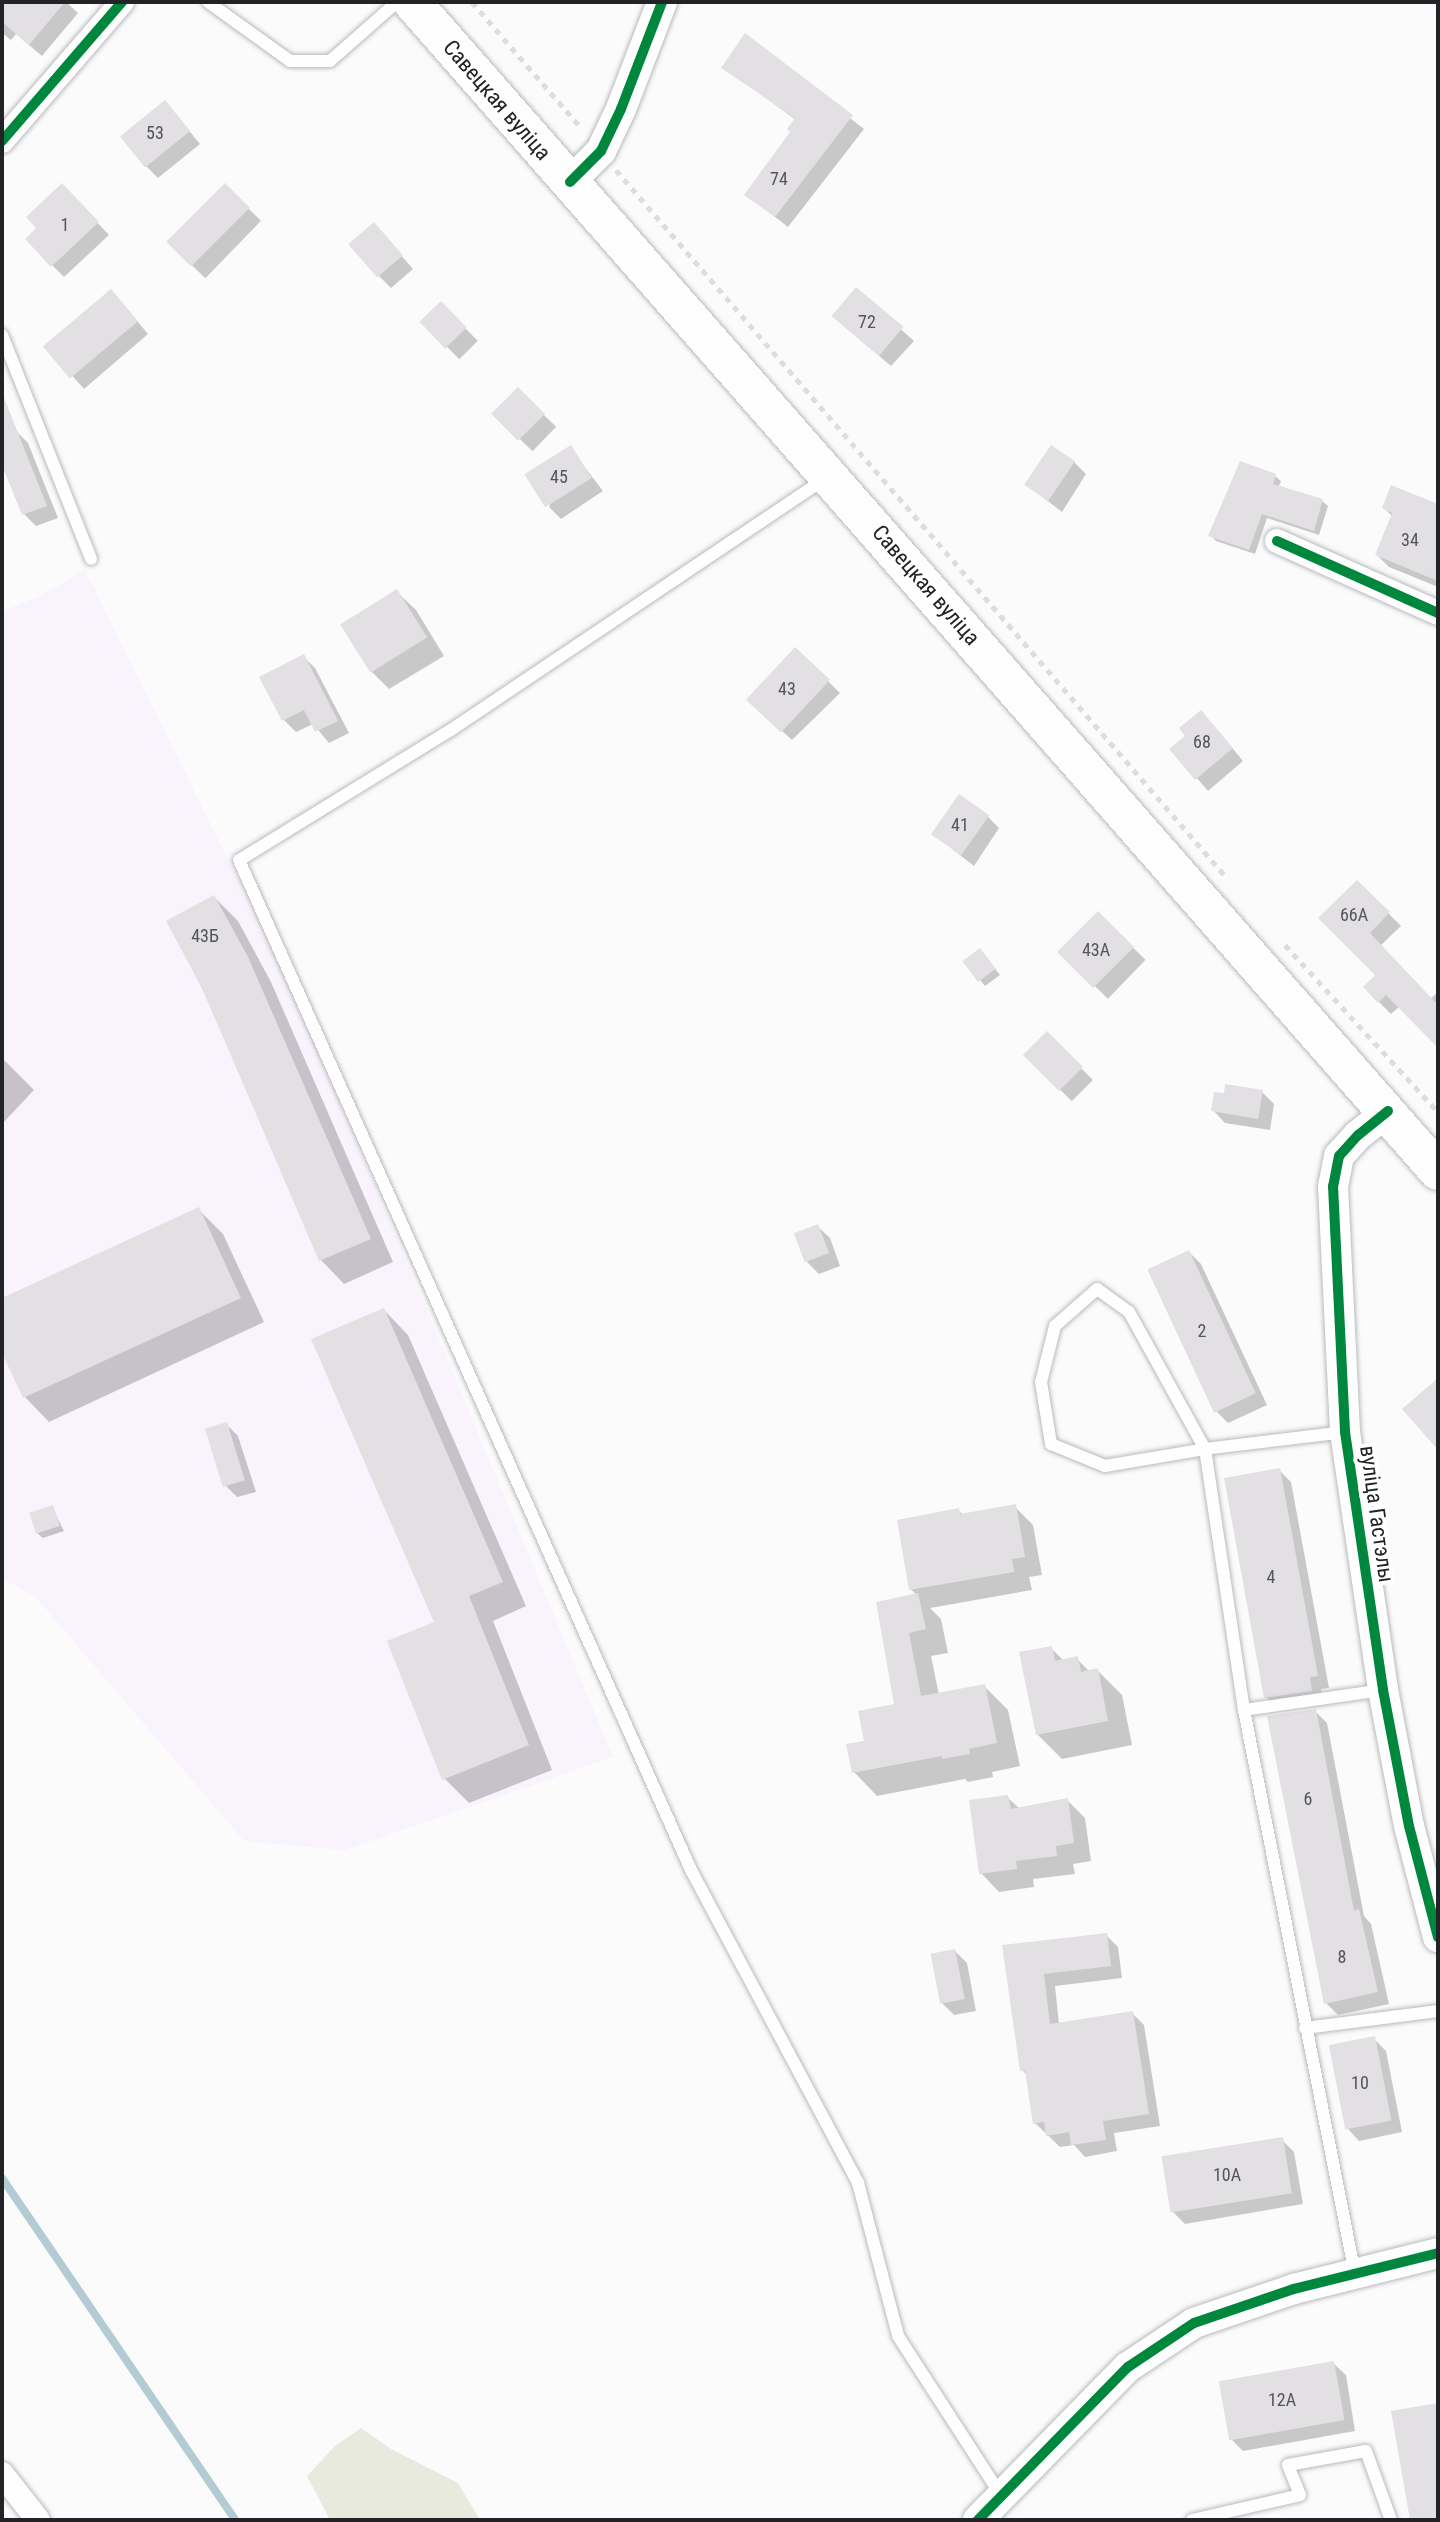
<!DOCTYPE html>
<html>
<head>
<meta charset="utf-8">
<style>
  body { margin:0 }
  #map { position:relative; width:1440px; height:2522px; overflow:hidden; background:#fbfbfc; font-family:"Roboto Condensed",sans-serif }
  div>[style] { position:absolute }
  .industrial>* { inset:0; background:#f9f3fd }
  .green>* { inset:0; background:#e8eade }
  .shadow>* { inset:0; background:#0003; transform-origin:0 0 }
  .stream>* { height:8px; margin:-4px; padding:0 4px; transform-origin:4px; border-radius:4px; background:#b3ccd3 }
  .building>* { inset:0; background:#e2e0e2; transform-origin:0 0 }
  .path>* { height:5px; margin-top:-2.5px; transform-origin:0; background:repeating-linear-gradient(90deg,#ddd 0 6px,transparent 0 12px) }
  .roads { filter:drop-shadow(0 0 2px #b9babc) drop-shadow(0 0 2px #b9babc) }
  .service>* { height:12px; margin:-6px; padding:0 6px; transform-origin:6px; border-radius:6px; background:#fefeff }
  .minor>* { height:24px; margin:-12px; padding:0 12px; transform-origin:12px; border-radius:12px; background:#fefeff }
  .tertiary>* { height:30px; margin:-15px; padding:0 15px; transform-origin:15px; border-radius:15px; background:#fefeff }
  .primary>* { height:38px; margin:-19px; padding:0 19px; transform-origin:19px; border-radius:19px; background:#fefeff }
  .cycleway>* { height:10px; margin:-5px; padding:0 5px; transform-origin:5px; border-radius:5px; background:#00873e }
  span { translate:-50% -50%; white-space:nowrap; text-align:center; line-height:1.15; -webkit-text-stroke:8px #fff; paint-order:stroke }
  .number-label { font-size:18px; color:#545558 }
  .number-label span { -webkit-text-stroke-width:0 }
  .street-label { font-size:22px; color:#212326 }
  .frame { position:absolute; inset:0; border:4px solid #212326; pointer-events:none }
</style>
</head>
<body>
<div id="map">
  <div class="industrial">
    <i style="clip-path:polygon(85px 570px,297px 999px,613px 1757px,345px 1850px,244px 1841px,35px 1596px,2px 1579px,2px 611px,38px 597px)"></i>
  </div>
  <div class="green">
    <i style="clip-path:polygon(361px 2428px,391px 2449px,458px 2483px,480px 2520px,330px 2520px,307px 2476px,335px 2446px)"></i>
  </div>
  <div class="shadow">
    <i style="clip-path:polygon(2px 2px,66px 2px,78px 13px,42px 56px,16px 34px,11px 40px,2px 33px)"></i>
    <i style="clip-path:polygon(745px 36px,864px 129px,788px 227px,747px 195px,793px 132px,796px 120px,724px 67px)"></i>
    <i style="clip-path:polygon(176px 115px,200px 144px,158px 178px,146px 166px)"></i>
    <i style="left:225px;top:186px;width:50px;height:80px;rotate:44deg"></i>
    <i style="clip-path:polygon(74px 198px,109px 235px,64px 277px,52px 265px)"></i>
    <i style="clip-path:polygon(385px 237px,413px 269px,391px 288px,379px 276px)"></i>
    <i style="clip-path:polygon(857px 290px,914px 341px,891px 366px,846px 328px)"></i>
    <i style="clip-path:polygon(123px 304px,148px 334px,84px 389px,46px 346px)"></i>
    <i style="left:441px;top:304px;width:52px;height:26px;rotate:45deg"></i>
    <i style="left:518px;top:390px;width:53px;height:34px;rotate:44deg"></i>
    <i style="clip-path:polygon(16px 431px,28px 443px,58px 518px,36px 526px,24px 514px,2px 460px,2px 436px)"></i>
    <i style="clip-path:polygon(570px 448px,603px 491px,561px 519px,549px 507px)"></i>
    <i style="clip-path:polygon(1074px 462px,1086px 474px,1062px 512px,1027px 485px)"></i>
    <i style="clip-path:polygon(1275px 476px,1281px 481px,1279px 486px,1322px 501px,1328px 506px,1319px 535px,1267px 518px,1255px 554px,1216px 541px,1211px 535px)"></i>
    <i style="clip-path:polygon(1438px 507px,1438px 587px,1389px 567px,1377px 555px,1393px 517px,1384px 508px)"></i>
    <i style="clip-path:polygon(397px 592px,416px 610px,444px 656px,389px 689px,371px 671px)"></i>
    <i style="clip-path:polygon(795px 649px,840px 693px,792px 740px,759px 710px)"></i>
    <i style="clip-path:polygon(303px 656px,315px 668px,349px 733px,329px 743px,313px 724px,296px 732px,284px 720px,262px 678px)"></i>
    <i style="clip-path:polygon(1213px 725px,1243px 761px,1208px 791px,1172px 749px)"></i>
    <i style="clip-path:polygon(987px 816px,999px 828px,974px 866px,933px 834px)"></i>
    <i style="clip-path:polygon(1357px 882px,1401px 926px,1380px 946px,1430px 999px,1438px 992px,1438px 1046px,1400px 1006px,1391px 1014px,1379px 1002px,1378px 975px)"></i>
    <i style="clip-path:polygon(214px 897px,238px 921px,271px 982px,393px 1262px,344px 1284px,321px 1260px,202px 988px,169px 922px)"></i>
    <i style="left:1098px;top:914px;width:66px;height:54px;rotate:44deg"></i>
    <i style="clip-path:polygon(985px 956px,1000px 975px,985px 986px,965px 962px)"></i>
    <i style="left:1047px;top:1034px;width:65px;height:30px;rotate:45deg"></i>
    <i style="clip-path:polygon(2px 1058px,34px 1090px,2px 1124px)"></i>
    <i style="clip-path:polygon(1262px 1092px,1274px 1104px,1270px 1130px,1225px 1123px,1213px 1110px)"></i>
    <i style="clip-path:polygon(199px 1210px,223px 1234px,264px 1322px,49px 1422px,25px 1397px,2px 1348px,2px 1300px)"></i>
    <i style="clip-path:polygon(817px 1226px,830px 1238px,840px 1266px,819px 1274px,807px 1262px)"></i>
    <i style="clip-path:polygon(1189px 1252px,1201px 1264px,1267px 1405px,1228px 1423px,1216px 1411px)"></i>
    <i style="clip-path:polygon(384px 1310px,408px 1335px,526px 1606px,493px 1621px,552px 1770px,469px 1803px,444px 1778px,437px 1623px)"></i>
    <i style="clip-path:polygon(226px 1424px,238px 1436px,256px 1492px,237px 1497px,225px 1485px)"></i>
    <i style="clip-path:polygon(1279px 1470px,1291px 1482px,1329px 1688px,1321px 1689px,1323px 1703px,1278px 1709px,1266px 1697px)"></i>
    <i style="clip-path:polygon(52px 1507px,64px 1531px,43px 1538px,37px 1533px)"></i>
    <i style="clip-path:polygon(1015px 1507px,1033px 1525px,1042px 1575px,1029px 1577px,1032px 1590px,930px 1608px,941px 1619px,948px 1653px,931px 1656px,939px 1695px,984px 1686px,1008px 1710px,1020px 1766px,992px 1772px,993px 1777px,968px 1782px,965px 1779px,877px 1796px,854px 1772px,866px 1742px,896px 1706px,879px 1604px,917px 1596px,911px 1589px,959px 1511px,964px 1516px)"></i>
    <i style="clip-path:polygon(1051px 1648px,1064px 1661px,1077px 1659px,1090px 1672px,1098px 1671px,1122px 1695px,1132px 1745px,1062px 1759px,1037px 1734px)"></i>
    <i style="clip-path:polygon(1315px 1711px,1327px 1723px,1364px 1916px,1371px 1924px,1389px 2004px,1338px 2015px,1326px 2003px)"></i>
    <i style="clip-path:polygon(1007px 1797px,1020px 1809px,1067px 1800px,1085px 1818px,1091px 1861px,1073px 1864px,1075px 1874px,1033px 1879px,1034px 1887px,999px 1892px,981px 1873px)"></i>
    <i style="clip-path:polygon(1106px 1935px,1118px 1947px,1122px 1978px,1055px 1986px,1059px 2024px,1132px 2013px,1144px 2025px,1160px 2126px,1114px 2133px,1117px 2151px,1085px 2157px,1074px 2145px,1060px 2147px,1035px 2123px,1028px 2076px,1022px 2070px,1004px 1947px)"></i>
    <i style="clip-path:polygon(955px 1951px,967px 1963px,976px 2011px,954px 2015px,942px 2003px)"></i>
    <i style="clip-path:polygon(1374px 2039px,1386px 2051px,1402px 2132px,1359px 2141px,1347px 2128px)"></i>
    <i style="clip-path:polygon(1282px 2140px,1294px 2152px,1303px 2204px,1185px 2224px,1173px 2212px)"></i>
    <i style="clip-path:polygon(1333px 2363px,1346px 2375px,1355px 2431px,1243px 2451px,1231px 2439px)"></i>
  </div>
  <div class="stream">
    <i style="left:2px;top:2178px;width:414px;rotate:55.7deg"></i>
  </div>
  <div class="building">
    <i style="clip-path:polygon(2px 2px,65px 2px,29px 45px,2px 22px)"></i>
    <i style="clip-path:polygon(745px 33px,853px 115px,775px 217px,744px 195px,790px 132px,787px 129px,795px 118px,721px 68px)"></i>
    <i style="left:165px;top:100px;width:40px;height:58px;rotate:51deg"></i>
    <i style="clip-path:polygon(62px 183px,99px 222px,51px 267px,25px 239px,36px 228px,26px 217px)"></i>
    <i style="left:225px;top:183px;width:35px;height:83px;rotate:45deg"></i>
    <i style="left:374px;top:222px;width:44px;height:34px;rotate:49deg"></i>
    <i style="left:856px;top:287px;width:62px;height:38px;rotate:40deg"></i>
    <i style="left:111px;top:289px;width:42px;height:89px;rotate:50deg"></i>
    <i style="left:441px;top:301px;width:37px;height:30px;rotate:46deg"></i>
    <i style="left:518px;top:387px;width:38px;height:38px;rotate:45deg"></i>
    <i style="clip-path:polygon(3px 395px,47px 506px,22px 515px,2px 465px)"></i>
    <i style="left:571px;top:445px;width:39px;height:55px;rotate:58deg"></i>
    <i style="left:1051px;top:445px;width:29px;height:48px;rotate:34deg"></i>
    <i style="clip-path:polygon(1240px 461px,1276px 474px,1273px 484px,1323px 499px,1314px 531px,1262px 514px,1249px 550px,1208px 536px)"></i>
    <i style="clip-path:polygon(1391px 485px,1438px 504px,1438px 581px,1375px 555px,1392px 513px,1382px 508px)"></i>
    <i style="left:397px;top:589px;width:57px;height:67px;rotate:58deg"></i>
    <i style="left:795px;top:647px;width:48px;height:72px;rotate:43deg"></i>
    <i style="clip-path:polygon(304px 654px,338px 721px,315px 732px,304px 710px,282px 721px,259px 677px)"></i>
    <i style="clip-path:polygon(1201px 710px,1233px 748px,1195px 780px,1169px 749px,1185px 736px,1179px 728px)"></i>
    <i style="left:959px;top:794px;width:37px;height:49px;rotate:35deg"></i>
    <i style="clip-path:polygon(1357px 880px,1390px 912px,1370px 933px,1438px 1005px,1438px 1048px,1386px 995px,1378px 1003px,1363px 987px,1375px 975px,1318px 918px)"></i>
    <i style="clip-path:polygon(214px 895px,248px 957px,371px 1239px,319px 1261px,202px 988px,166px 921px)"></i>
    <i style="left:1098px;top:911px;width:51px;height:58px;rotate:45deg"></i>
    <i style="left:980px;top:948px;width:26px;height:22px;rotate:53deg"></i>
    <i style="left:1047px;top:1031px;width:51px;height:34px;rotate:45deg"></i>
    <i style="clip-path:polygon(1225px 1084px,1263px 1090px,1258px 1119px,1211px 1111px,1214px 1092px,1224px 1093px)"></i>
    <i style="clip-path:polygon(199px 1207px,241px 1298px,23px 1398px,2px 1353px,2px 1298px)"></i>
    <i style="left:818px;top:1224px;width:31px;height:26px;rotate:69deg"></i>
    <i style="left:1189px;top:1250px;width:158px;height:46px;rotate:65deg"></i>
    <i style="clip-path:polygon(384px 1308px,503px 1582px,469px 1596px,529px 1745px,442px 1780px,387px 1641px,434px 1622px,311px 1339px)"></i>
    <i style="clip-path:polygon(1438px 1378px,1438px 1450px,1402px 1409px)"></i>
    <i style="left:227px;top:1422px;width:61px;height:23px;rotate:73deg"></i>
    <i style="clip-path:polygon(1280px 1468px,1318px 1676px,1310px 1677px,1312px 1691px,1264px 1698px,1224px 1478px)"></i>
    <i style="clip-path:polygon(1016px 1504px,1025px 1557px,1012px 1559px,1014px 1572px,909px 1590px,897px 1520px,959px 1508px,960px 1514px)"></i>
    <i style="left:53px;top:1505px;width:22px;height:25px;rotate:72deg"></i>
    <i style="clip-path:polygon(918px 1593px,926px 1629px,909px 1633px,921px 1696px,985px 1684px,997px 1743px,969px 1749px,970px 1754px,942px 1759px,942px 1756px,852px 1773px,846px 1744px,864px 1741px,858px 1711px,894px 1704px,876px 1602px)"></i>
    <i style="clip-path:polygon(1052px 1646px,1055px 1661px,1078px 1656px,1081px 1672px,1098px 1668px,1108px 1721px,1036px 1735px,1019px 1652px)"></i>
    <i style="clip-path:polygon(1316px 1709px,1354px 1911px,1359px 1909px,1378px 1992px,1324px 2004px,1267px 1716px)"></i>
    <i style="clip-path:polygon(1008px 1795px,1011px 1809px,1068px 1798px,1074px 1843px,1056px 1846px,1057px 1856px,1016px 1861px,1017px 1869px,979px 1874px,969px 1800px)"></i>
    <i style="clip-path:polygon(1107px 1933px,1111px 1966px,1044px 1974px,1050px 2024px,1133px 2011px,1149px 2114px,1103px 2121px,1106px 2140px,1071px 2145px,1069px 2132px,1046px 2136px,1044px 2122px,1033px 2124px,1025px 2071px,1020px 2071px,1002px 1945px)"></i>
    <i style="left:955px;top:1949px;width:51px;height:25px;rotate:79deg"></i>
    <i style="left:1375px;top:2036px;width:86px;height:47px;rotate:79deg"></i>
    <i style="left:1283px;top:2137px;width:57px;height:123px;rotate:81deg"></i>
    <i style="left:1334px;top:2361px;width:60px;height:117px;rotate:80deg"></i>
    <i style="clip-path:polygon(1438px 2403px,1438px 2520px,1410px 2520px,1391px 2411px)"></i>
  </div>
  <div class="path">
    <i style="left:472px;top:2px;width:167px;rotate:49.1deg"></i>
    <i style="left:616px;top:170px;width:934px;rotate:49.21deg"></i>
    <i style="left:1285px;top:945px;width:226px;rotate:47.5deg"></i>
  </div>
  <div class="roads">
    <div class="service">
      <i style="left:208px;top:2px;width:101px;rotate:35.7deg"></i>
      <i style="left:290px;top:61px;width:40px"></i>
      <i style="left:330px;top:61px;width:89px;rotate:-41.4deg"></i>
      <i style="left:2px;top:335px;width:241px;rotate:68.3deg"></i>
      <i style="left:823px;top:480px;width:450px;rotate:146.1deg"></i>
      <i style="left:449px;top:731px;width:246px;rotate:148.4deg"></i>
      <i style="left:239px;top:860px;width:1107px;rotate:65.89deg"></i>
      <i style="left:691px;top:1870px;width:355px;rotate:61.9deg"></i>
      <i style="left:858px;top:2183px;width:158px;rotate:75.3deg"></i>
      <i style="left:898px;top:2336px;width:189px;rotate:57.1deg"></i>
      <i style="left:1345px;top:1432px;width:141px;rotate:173.1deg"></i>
      <i style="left:1205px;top:1449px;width:157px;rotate:-119deg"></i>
      <i style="left:1129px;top:1312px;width:39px;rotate:-144deg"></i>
      <i style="left:1097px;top:1289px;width:56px;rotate:138.6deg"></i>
      <i style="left:1055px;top:1326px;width:58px;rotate:104deg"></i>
      <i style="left:1041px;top:1382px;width:63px;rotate:80.8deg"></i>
      <i style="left:1051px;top:1444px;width:58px;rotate:22.2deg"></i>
      <i style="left:1105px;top:1466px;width:101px;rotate:-9.6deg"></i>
      <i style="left:1205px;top:1449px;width:264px;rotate:81.5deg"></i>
      <i style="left:1244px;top:1710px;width:575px;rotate:78.87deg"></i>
      <i style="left:1244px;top:1710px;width:140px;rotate:-8.2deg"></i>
      <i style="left:1305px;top:2028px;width:134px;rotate:-7.3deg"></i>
      <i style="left:1192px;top:2520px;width:111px;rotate:-13deg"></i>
      <i style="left:1300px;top:2495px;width:32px;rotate:-112deg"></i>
      <i style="left:1288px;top:2465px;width:79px;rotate:-10.2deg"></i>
      <i style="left:1366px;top:2451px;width:73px;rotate:70.1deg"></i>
    </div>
    <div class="minor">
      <i style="left:2px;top:141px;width:184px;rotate:-49.2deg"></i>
      <i style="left:1277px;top:541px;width:176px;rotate:24.1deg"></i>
      <i style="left:2px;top:2474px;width:58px;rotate:52deg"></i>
    </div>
    <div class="tertiary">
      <i style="left:570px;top:182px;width:44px;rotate:-45deg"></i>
      <i style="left:601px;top:151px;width:47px;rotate:-64.5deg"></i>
      <i style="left:621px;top:109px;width:115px;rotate:-69deg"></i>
      <i style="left:1388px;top:1111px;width:38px;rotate:141deg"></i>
      <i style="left:1358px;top:1135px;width:28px;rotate:132deg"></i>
      <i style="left:1339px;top:1156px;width:31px;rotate:101deg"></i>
      <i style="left:1333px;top:1186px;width:246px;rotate:87.2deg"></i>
      <i style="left:1345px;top:1432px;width:261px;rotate:81.6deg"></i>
      <i style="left:1383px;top:1690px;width:138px;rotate:79.2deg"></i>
      <i style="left:1409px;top:1826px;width:115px;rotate:75.4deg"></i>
      <i style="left:978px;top:2520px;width:214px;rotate:-45.6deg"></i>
      <i style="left:1128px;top:2367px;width:79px;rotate:-33.7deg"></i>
      <i style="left:1194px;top:2323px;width:106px;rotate:-18.8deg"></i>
      <i style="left:1294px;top:2289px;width:148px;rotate:-14deg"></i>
    </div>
    <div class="primary">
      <i style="left:412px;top:2px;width:1555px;rotate:48.73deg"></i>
    </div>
  </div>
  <div class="cycleway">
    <i style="left:2px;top:141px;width:184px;rotate:-49.2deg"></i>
    <i style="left:570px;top:182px;width:44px;rotate:-45deg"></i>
    <i style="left:601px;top:151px;width:47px;rotate:-64.5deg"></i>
    <i style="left:621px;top:109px;width:115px;rotate:-69deg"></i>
    <i style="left:1277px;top:541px;width:176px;rotate:24.1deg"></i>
    <i style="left:1388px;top:1111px;width:38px;rotate:141deg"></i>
    <i style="left:1358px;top:1135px;width:28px;rotate:132deg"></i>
    <i style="left:1339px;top:1156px;width:31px;rotate:101deg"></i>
    <i style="left:1333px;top:1186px;width:246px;rotate:87.2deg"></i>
    <i style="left:1345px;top:1432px;width:261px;rotate:81.6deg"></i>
    <i style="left:1383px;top:1690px;width:138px;rotate:79.2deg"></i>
    <i style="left:1409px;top:1826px;width:115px;rotate:75.4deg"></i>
    <i style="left:978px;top:2520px;width:214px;rotate:-45.6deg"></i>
    <i style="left:1128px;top:2367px;width:79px;rotate:-33.7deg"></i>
    <i style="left:1194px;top:2323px;width:106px;rotate:-18.8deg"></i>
    <i style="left:1294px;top:2289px;width:148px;rotate:-14deg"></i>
  </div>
  <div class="number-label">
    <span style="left:155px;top:133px">53</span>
    <span style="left:779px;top:179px">74</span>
    <span style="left:65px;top:225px">1</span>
    <span style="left:867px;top:322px">72</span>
    <span style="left:559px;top:477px">45</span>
    <span style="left:1410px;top:540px">34</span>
    <span style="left:787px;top:689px">43</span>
    <span style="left:1202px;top:742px">68</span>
    <span style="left:960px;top:825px">41</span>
    <span style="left:1354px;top:915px">66А</span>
    <span style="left:205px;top:936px">43Б</span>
    <span style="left:1096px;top:950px">43А</span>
    <span style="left:1202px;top:1331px">2</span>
    <span style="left:1271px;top:1577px">4</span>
    <span style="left:1308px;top:1799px">6</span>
    <span style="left:1342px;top:1957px">8</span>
    <span style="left:1360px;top:2083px">10</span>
    <span style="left:1227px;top:2175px">10А</span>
    <span style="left:1282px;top:2400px">12А</span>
  </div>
  <div class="street-label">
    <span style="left:497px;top:100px;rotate:49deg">Савецкая вуліца</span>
    <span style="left:926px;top:585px;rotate:49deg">Савецкая вуліца</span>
    <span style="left:1377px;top:1514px;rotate:82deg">вуліца Гастэлы</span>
  </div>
  <div class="frame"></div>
</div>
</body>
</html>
